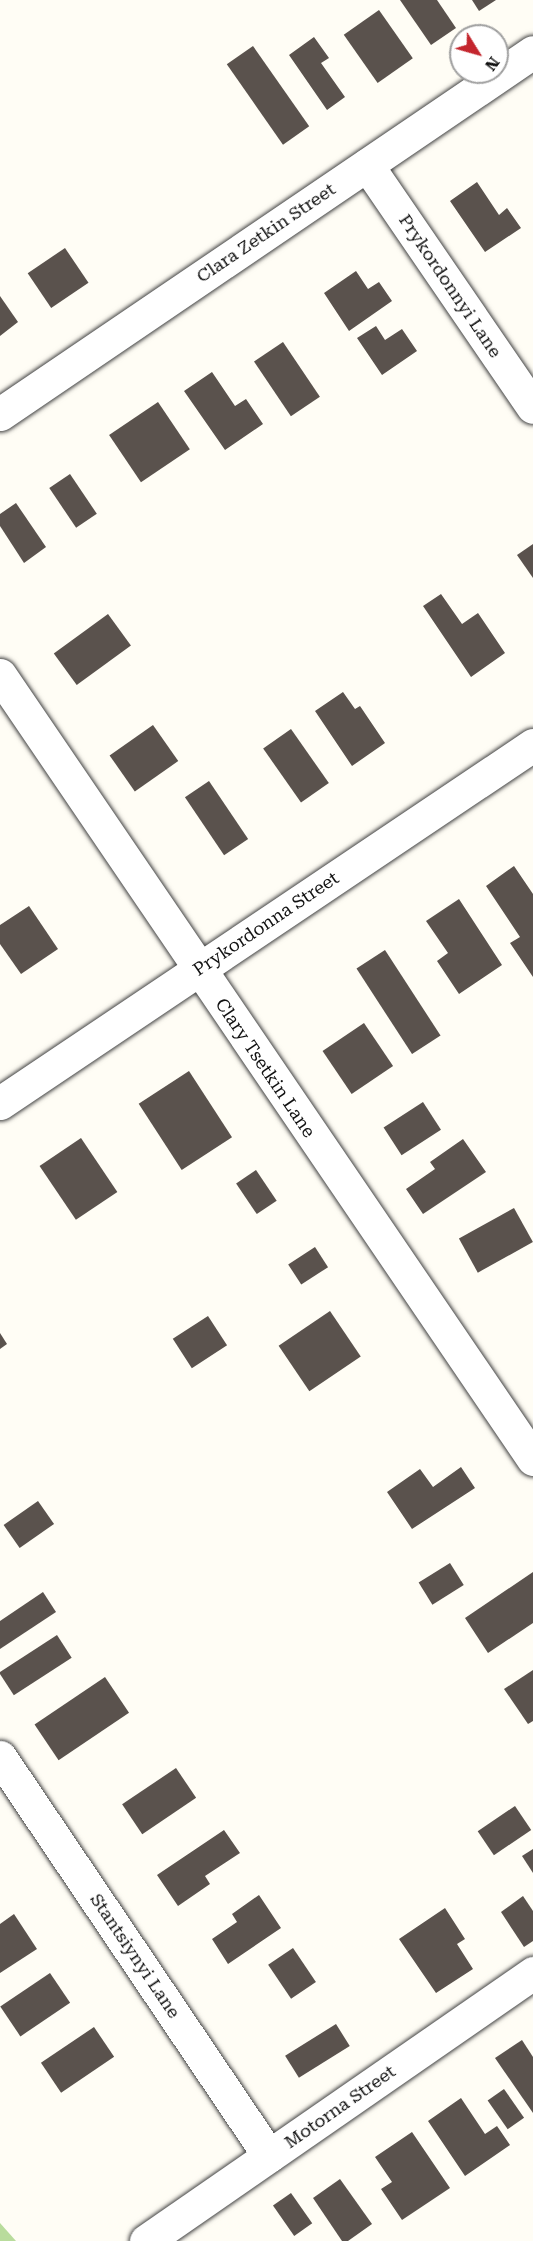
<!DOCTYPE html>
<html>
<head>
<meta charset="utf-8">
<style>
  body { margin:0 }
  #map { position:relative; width:533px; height:2241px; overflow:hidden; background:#fffdf5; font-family:"Roboto Serif",serif }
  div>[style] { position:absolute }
  .forest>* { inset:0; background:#b9dc9c }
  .building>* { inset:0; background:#5a524d; transform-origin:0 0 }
  .roads { filter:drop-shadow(0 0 2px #444) drop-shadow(0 0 2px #444) }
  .minor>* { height:33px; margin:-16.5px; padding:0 16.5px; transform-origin:16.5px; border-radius:16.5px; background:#fff }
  span { translate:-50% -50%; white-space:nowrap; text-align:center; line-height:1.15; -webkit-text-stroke:6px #fff; paint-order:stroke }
  .street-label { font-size:18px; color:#111 }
  .north { position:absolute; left:449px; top:24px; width:60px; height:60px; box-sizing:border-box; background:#fff; border:2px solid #a0a0a0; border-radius:50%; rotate:127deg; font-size:16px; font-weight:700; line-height:24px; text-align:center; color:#111 }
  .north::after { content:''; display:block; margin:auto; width:21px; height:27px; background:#c4262e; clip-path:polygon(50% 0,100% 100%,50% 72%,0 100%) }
</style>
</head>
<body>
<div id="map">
  <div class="forest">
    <i style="clip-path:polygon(0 2223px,16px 2241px,0 2241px)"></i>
  </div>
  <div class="building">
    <i style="clip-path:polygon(400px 0,437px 0,456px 28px,431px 45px)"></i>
    <i style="clip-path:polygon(472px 0,496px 0,479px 11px)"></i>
    <i style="left:379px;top:10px;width:59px;height:43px;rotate:55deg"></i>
    <i style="clip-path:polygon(314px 37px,329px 58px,321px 63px,345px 97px,327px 110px,289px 55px)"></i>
    <i style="left:253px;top:46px;width:98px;height:32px;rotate:55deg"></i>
    <i style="clip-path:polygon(477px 182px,499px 215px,507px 208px,521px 228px,485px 252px,450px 201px)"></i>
    <i style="left:65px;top:248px;width:42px;height:45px;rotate:56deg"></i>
    <i style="clip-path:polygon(356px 271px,368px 289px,379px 282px,392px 301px,349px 331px,324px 293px)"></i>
    <i style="clip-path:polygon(0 296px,18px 322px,0 336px)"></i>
    <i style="clip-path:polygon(376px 326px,385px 340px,402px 329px,417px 351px,382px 375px,357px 338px)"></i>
    <i style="left:283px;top:342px;width:66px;height:35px;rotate:56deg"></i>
    <i style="clip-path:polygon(212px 372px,235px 406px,246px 399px,263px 424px,225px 450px,184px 391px)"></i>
    <i style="left:158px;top:402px;width:57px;height:59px;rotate:56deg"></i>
    <i style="left:70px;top:474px;width:48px;height:25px;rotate:56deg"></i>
    <i style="clip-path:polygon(16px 503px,46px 547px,24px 563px,0 526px,0 514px)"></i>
    <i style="clip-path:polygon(533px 544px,533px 578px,517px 555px)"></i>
    <i style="clip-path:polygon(441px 594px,462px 624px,478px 613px,505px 653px,471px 677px,423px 606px)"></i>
    <i style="left:108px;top:614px;width:39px;height:67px;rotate:54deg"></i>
    <i style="clip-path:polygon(343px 692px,355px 709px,360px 706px,385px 743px,352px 766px,315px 711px)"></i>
    <i style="left:153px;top:725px;width:44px;height:53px;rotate:55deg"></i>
    <i style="left:291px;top:729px;width:66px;height:34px;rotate:55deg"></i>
    <i style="left:209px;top:781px;width:70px;height:29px;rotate:56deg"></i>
    <i style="clip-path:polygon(514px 866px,533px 894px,533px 977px,510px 943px,520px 937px,486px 886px)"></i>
    <i style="clip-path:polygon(459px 899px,502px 965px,459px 994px,437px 961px,448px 953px,426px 921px)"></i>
    <i style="clip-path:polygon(29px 906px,58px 949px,21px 974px,0 944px,0 925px)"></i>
    <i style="left:385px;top:950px;width:102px;height:34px;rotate:57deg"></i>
    <i style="left:364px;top:1023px;width:52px;height:50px;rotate:56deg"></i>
    <i style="left:189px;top:1071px;width:79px;height:60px;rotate:57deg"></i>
    <i style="left:423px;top:1102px;width:33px;height:47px;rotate:57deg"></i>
    <i style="left:81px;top:1138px;width:65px;height:50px;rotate:56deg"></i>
    <i style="clip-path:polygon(463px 1139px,486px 1172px,423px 1214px,406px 1189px,435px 1169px,430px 1162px)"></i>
    <i style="left:256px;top:1170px;width:37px;height:24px;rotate:56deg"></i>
    <i style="left:514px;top:1208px;width:39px;height:63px;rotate:61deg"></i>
    <i style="left:315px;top:1247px;width:24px;height:32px;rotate:57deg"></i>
    <i style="left:330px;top:1311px;width:55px;height:62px;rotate:56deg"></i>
    <i style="left:208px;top:1316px;width:35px;height:42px;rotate:57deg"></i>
    <i style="clip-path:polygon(0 1333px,7px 1344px,0 1349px)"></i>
    <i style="clip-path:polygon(461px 1467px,475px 1488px,412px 1529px,387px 1492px,420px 1469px,433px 1487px)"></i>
    <i style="left:38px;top:1501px;width:28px;height:42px;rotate:55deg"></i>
    <i style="left:450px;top:1563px;width:26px;height:37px;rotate:58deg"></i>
    <i style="clip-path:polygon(533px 1572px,533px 1623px,488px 1653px,465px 1618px)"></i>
    <i style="clip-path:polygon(43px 1592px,56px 1612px,0 1649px,0 1621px)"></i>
    <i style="left:57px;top:1635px;width:27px;height:69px;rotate:57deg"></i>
    <i style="clip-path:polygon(533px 1670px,533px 1721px,528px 1724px,504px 1689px)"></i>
    <i style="left:105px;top:1677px;width:43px;height:85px;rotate:56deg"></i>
    <i style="left:176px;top:1768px;width:36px;height:65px;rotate:56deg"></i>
    <i style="left:515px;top:1806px;width:29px;height:45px;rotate:56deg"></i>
    <i style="clip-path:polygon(224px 1830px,240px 1853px,205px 1876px,210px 1884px,178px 1906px,157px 1875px)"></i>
    <i style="clip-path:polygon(533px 1849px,533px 1873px,522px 1856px)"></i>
    <i style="clip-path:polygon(259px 1895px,281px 1928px,228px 1964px,212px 1939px,237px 1922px,232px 1914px)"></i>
    <i style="clip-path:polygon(523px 1896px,533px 1911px,533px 1941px,524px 1947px,501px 1912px)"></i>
    <i style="clip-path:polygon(445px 1908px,465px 1939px,457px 1944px,473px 1969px,436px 1993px,399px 1939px)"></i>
    <i style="clip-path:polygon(14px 1914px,37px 1949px,0 1973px,0 1924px)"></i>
    <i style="left:293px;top:1948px;width:41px;height:30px;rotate:56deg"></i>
    <i style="left:50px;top:1973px;width:36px;height:60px;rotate:56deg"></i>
    <i style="left:336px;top:2024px;width:26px;height:60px;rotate:58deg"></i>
    <i style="left:94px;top:2027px;width:36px;height:64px;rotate:56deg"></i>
    <i style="clip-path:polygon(522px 2040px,533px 2057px,533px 2113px,495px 2058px)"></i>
    <i style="left:504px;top:2089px;width:35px;height:20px;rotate:55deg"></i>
    <i style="clip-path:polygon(461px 2098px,485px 2134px,497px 2126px,510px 2145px,465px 2176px,428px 2121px)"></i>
    <i style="clip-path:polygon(412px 2132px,450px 2188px,402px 2220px,381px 2189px,392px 2182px,375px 2157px)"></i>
    <i style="clip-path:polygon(340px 2179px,372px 2224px,348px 2241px,342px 2241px,313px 2198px)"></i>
    <i style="left:291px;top:2193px;width:37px;height:22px;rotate:55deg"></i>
  </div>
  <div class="roads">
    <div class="minor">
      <i style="left:367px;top:165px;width:293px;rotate:55.6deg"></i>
      <i style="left:0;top:414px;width:644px;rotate:-34.18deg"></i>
      <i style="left:0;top:675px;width:948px;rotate:55.79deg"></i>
      <i style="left:0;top:1103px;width:642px;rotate:-33.89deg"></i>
      <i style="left:0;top:1757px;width:481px;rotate:56deg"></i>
      <i style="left:146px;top:2241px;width:471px;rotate:-34.7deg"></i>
    </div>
  </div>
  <div class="street-label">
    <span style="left:266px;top:233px;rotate:-34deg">Clara Zetkin Street</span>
    <span style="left:450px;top:286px;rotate:56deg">Prykordonnyi Lane</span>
    <span style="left:266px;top:924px;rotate:-34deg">Prykordonna Street</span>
    <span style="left:265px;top:1068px;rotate:56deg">Clary Tsetkin Lane</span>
    <span style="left:135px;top:1956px;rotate:56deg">Stantsiynyi Lane</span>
    <span style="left:340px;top:2107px;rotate:-35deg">Motorna Street</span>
  </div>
  <div class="north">N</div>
</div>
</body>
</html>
